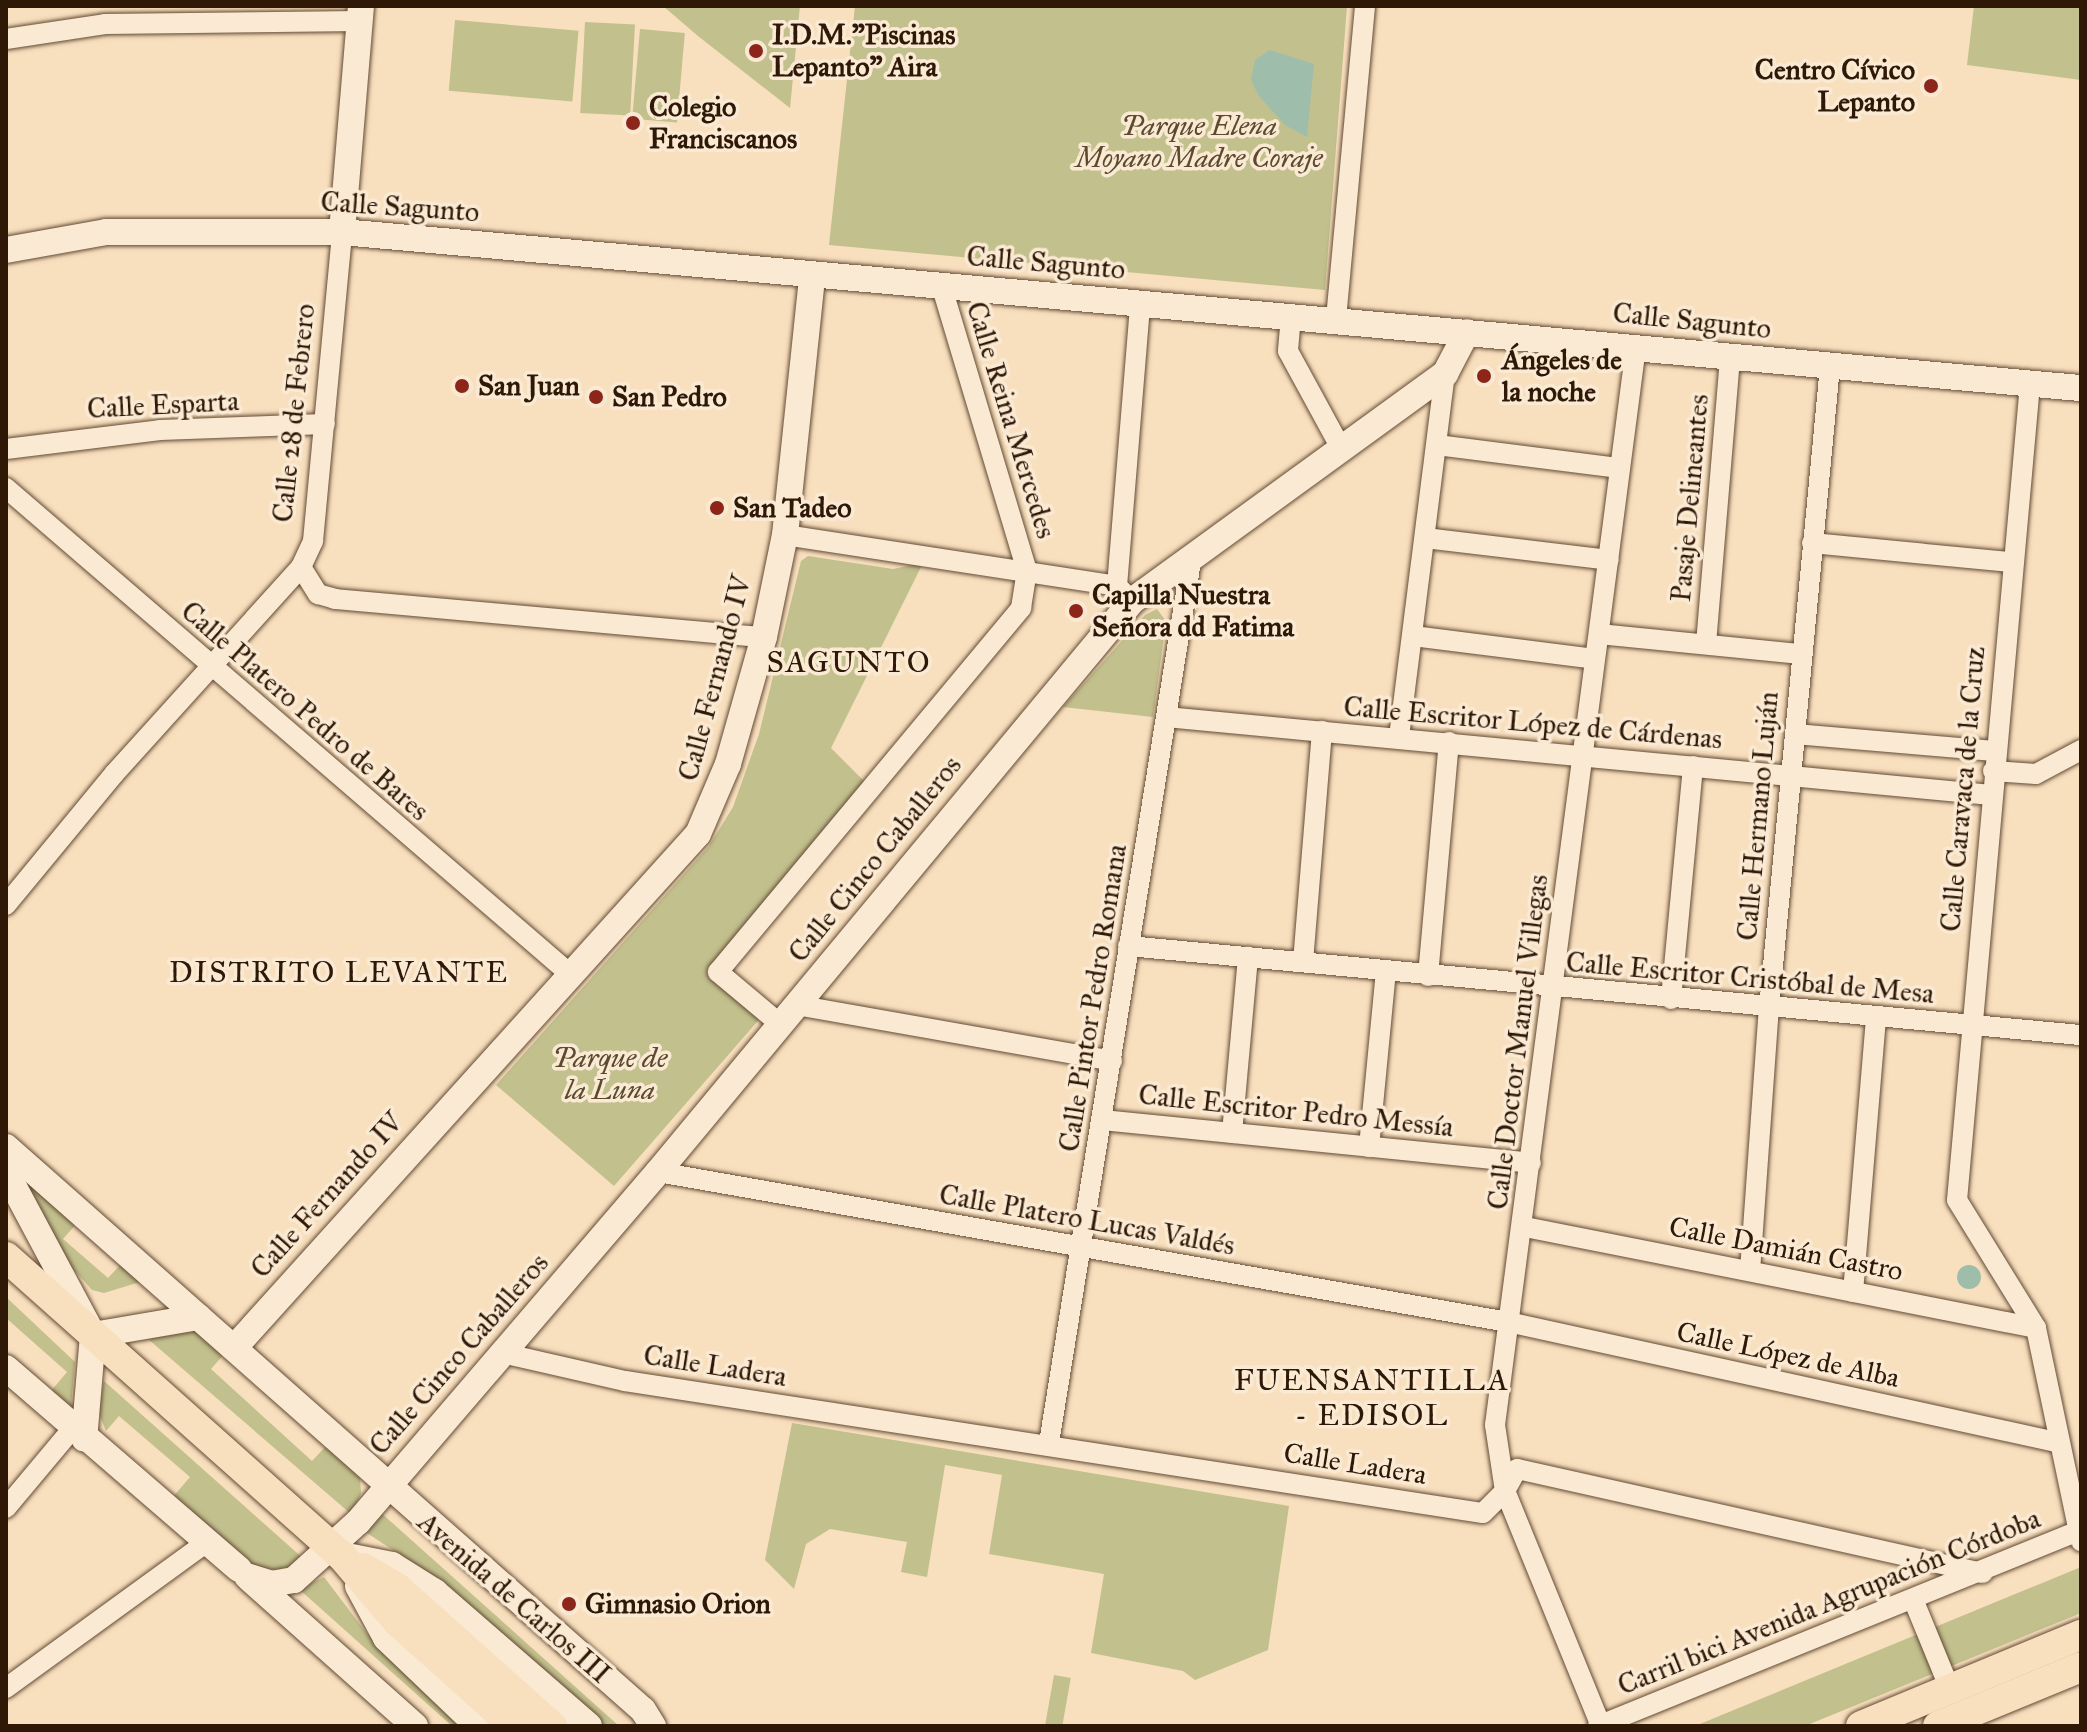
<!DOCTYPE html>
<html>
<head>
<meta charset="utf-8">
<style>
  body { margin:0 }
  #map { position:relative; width:2087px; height:1732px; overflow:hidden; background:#f8dfbd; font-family:"IM FELL Great Primer",serif }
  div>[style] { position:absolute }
  .green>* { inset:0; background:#c2c08d; transform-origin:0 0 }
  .water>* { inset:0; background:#9fbdab }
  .round { border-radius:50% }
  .roads { filter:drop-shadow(0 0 2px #624a34) drop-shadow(0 0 2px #624a34) }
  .street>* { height:20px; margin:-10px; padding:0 10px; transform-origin:10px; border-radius:10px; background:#faead4 }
  .secondary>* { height:26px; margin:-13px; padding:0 13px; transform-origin:13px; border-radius:13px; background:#faead4 }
  .primary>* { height:30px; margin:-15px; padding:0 15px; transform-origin:15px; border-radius:15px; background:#f8dfbd }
  .dots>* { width:22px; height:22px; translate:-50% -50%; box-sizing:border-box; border:4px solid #faead4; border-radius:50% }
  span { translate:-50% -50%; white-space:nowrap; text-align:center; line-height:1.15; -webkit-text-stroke:7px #faead4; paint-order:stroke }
  .poi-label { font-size:28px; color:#301807; font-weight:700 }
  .left { translate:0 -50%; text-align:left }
  .right { translate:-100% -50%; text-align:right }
  .park-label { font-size:28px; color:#5c4a2f; font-style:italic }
  .street-label { font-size:28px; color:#301807 }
  .neighbourhood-label { font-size:30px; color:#301807; letter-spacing:2px }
  .frame { position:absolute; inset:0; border:8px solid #301807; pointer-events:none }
</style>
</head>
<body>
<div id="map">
  <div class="green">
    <i style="clip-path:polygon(663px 6px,800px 6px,790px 108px,698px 36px)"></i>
    <i style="clip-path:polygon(855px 6px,1347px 6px,1325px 290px,829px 245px)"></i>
    <i style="clip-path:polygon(1974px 6px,2081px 6px,2081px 80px,1967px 65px)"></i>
    <i style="left:455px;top:20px;width:124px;height:71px;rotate:5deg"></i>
    <i style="left:585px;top:22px;width:50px;height:91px;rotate:3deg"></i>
    <i style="left:640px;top:29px;width:45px;height:90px;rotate:5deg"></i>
    <i style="clip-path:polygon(808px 556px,893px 569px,923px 563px,831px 748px,869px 786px,714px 973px,763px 1015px,614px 1186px,496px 1085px,709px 846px,733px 807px,759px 734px,801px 561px)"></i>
    <i style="clip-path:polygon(1157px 609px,1166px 621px,1153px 717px,1063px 707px,1145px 615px)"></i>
    <i style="clip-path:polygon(32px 1185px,78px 1222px,63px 1239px,108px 1278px,123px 1262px,140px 1282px,104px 1293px,92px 1290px,68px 1263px,28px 1189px)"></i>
    <i style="clip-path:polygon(6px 1297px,75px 1362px,71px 1406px,51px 1391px,67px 1372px,6px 1318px)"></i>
    <i style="clip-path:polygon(199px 1329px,225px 1353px,211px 1369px,312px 1461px,328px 1444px,360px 1477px,361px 1494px,351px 1514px,148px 1339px)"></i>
    <i style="clip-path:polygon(104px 1381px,306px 1561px,278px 1570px,250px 1566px,172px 1498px,190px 1477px,119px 1416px,106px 1431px,98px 1411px)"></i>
    <i style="clip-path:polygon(792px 1423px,1289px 1506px,1268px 1650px,1195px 1680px,1183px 1671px,1091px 1653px,1104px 1574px,989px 1554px,1002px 1475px,945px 1465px,927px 1577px,901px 1572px,907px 1542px,830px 1529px,806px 1544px,794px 1589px,765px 1560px)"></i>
    <i style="clip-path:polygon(379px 1511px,619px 1726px,598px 1726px,425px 1571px,367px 1533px)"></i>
    <i style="clip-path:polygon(2081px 1567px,2081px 1613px,1805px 1726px,1695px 1726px)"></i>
    <i style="clip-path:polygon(324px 1577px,368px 1635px,467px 1726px,452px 1726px,299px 1589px)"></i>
    <i style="left:1054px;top:1675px;width:17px;height:51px;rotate:10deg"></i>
  </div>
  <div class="water">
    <i style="clip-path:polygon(1270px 50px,1314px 64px,1307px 137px,1285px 125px,1258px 95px,1251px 79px,1255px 60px)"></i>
    <i class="round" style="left:1957px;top:1265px;width:24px;height:24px"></i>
  </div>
  <div class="roads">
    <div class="street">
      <i style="left:6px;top:39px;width:100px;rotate:-8.6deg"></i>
      <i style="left:105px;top:24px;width:255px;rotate:-0.7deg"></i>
      <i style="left:1291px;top:316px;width:35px;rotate:95deg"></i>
      <i style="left:1288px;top:351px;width:113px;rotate:61.4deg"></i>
      <i style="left:1336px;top:319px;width:314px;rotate:-84.7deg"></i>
      <i style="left:2030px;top:384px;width:819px;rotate:95.11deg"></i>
      <i style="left:1957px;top:1200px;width:150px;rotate:58.3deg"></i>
      <i style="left:2036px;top:1328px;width:218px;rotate:78.1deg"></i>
      <i style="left:1437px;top:445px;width:184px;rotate:7.2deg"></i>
      <i style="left:6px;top:449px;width:155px;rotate:-7deg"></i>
      <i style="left:160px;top:430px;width:165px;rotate:-2.1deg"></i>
      <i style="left:6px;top:488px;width:745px;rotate:40.75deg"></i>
      <i style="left:785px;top:535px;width:336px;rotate:8.7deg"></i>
      <i style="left:1117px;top:586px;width:21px;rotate:45deg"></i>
      <i style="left:1425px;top:538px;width:185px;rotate:6.8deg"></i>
      <i style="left:1812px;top:543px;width:200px;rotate:5.5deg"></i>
      <i style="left:301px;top:567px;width:32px;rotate:58deg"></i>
      <i style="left:318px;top:594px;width:18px;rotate:16deg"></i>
      <i style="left:335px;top:599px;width:431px;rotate:5.1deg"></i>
      <i style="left:1117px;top:586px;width:282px;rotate:-85.3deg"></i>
      <i style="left:1599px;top:634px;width:203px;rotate:5.7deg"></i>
      <i style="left:1413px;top:636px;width:183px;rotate:7.2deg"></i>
      <i style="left:1706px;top:644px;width:288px;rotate:-85.2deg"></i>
      <i style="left:1166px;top:717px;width:829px;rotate:5.4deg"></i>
      <i style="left:1795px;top:734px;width:200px;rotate:4.9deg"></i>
      <i style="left:1399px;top:737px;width:366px;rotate:-82.8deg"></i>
      <i style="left:1993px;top:771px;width:43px;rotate:4deg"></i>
      <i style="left:2036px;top:774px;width:51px;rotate:-28.1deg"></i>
      <i style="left:6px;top:905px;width:170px;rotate:-50.5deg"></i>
      <i style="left:114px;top:774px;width:279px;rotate:-47.9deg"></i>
      <i style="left:301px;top:567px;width:29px;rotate:-65deg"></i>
      <i style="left:313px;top:541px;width:310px;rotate:-84.6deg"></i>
      <i style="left:1128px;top:946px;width:957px;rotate:5.34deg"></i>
      <i style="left:1303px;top:962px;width:232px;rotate:-85.3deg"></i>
      <i style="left:1428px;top:976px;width:235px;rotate:-84.9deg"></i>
      <i style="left:1671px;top:999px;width:234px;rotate:-84.6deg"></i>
      <i style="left:796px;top:1005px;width:321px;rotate:10deg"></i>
      <i style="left:780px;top:1024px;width:81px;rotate:-140deg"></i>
      <i style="left:718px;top:972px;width:474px;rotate:-50.2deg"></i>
      <i style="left:1021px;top:608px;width:37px;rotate:-81deg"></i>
      <i style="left:1027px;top:571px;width:299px;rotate:-106.7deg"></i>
      <i style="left:1102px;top:1120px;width:431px;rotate:5.7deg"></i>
      <i style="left:1232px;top:1133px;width:177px;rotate:-84.8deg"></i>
      <i style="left:1369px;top:1147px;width:177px;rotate:-84.5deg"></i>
      <i style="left:658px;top:1172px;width:863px;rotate:10.01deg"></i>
      <i style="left:1508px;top:1322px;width:561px;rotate:12.35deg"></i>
      <i style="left:1525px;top:1227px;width:521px;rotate:11.18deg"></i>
      <i style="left:1750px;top:1271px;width:264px;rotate:-85.9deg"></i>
      <i style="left:1769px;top:1008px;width:645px;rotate:-84.57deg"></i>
      <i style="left:1853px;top:1292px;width:275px;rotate:-85.2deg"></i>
      <i style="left:502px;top:1353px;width:126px;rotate:12.8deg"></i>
      <i style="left:625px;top:1381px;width:868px;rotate:8.75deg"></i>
      <i style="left:1483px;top:1513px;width:31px;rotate:-45deg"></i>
      <i style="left:1505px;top:1491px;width:25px;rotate:-61deg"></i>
      <i style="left:1517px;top:1469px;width:477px;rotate:12.6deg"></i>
      <i style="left:1049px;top:1443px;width:893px;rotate:-80.85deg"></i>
      <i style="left:6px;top:1508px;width:104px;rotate:-50.1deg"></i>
      <i style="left:1913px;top:1599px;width:97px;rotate:67.7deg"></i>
      <i style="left:6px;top:1688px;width:245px;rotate:-36deg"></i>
      <i style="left:1598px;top:1726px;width:521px;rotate:-22.09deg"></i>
      <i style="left:1601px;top:1726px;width:254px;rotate:-112.2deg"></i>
      <i style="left:1505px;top:1491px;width:67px;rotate:-98.6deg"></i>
      <i style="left:1495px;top:1425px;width:1087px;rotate:-82.55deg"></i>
    </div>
    <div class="secondary">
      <i style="left:342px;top:232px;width:227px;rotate:-85.2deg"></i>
      <i style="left:6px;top:250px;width:102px;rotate:-10.2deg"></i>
      <i style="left:106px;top:232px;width:236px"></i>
      <i style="left:342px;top:232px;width:1746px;rotate:5.13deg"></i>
      <i style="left:6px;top:1147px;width:850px;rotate:41.47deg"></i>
      <i style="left:643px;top:1710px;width:19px;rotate:58deg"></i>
      <i style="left:6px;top:1172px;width:185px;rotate:61.9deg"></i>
      <i style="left:93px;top:1335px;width:104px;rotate:94.9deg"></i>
      <i style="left:93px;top:1335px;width:107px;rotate:-9.7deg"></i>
      <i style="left:234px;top:1348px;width:692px;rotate:-47.93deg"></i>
      <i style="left:698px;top:834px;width:76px;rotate:-66.8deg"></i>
      <i style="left:728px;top:764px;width:132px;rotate:-74.2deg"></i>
      <i style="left:764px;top:637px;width:104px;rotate:-78.4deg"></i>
      <i style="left:785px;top:535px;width:259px;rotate:-84deg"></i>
      <i style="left:6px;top:1368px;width:308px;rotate:40.8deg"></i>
      <i style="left:352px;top:1557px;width:41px;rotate:11.3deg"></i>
      <i style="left:392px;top:1565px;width:51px;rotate:32.1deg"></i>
      <i style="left:435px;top:1592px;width:204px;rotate:41deg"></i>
      <i style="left:247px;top:1576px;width:25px;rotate:18deg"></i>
      <i style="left:271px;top:1584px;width:23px;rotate:-10deg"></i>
      <i style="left:294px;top:1580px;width:86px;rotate:-42.2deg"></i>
      <i style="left:358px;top:1522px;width:461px;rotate:-49.4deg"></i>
      <i style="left:658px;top:1172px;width:742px;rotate:-50.3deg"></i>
      <i style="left:1132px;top:601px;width:387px;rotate:-36deg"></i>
      <i style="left:1445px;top:374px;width:47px;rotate:-62.4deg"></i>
      <i style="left:250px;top:1579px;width:221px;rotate:41.7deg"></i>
      <i style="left:358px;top:1586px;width:59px;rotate:61.7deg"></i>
      <i style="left:386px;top:1638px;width:127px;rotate:43.7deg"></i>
    </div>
    <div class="primary">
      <i style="left:6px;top:1257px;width:448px;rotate:41.7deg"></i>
      <i style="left:341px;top:1555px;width:88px;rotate:49.6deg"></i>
      <i style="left:398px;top:1622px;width:156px;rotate:41.9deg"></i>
      <i style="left:363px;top:1568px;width:39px;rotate:30deg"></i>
      <i style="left:397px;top:1588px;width:208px;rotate:41.7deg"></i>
      <i style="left:1861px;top:1726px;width:238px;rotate:-22.5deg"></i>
      <i style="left:1938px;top:1726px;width:155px;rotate:-22.4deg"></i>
    </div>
  </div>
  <div class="dots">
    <i style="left:756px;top:51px;background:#8f2418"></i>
    <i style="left:1931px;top:86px;background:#8f2418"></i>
    <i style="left:633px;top:123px;background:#8f2418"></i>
    <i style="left:1484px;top:376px;background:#8f2418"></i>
    <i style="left:462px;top:386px;background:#8f2418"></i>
    <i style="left:596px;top:397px;background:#8f2418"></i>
    <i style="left:717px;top:508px;background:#8f2418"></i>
    <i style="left:1076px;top:611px;background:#8f2418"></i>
    <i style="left:569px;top:1604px;background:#8f2418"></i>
  </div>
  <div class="poi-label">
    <span class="left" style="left:772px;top:51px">I.D.M."Piscinas<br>Lepanto" Aira</span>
    <span class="right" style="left:1915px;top:86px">Centro Cívico<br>Lepanto</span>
    <span class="left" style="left:649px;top:123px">Colegio<br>Franciscanos</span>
    <span class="left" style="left:1502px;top:376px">Ángeles de<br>la noche</span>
    <span class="left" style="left:478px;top:386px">San Juan</span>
    <span class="left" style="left:612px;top:397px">San Pedro</span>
    <span class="left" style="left:733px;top:508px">San Tadeo</span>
    <span class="left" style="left:1092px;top:611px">Capilla Nuestra<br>Señora dd Fatima</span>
    <span class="left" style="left:585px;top:1604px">Gimnasio Orion</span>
  </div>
  <div class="park-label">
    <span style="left:1199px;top:142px">Parque Elena<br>Moyano Madre Coraje</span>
    <span style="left:610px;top:1074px">Parque de<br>la Luna</span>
  </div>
  <div class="street-label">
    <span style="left:400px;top:207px;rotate:4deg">Calle Sagunto</span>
    <span style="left:1046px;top:263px;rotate:5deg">Calle Sagunto</span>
    <span style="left:1692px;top:321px;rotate:6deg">Calle Sagunto</span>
    <span style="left:163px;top:405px;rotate:-3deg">Calle Esparta</span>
    <span style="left:294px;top:413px;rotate:-84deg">Calle 28 de Febrero</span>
    <span style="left:1011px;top:420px;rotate:73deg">Calle Reina Mercedes</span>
    <span style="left:1690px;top:498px;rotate:-85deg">Pasaje Delineantes</span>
    <span style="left:715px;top:678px;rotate:-75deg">Calle Fernando IV</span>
    <span style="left:305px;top:711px;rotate:41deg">Calle Platero Pedro de Bares</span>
    <span style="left:1533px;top:723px;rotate:5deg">Calle Escritor López de Cárdenas</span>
    <span style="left:1963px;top:789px;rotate:-85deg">Calle Caravaca de la Cruz</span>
    <span style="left:1758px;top:816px;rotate:-85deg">Calle Hermano Luján</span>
    <span style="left:875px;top:859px;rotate:-51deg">Calle Cinco Caballeros</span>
    <span style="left:1750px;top:978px;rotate:5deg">Calle Escritor Cristóbal de Mesa</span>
    <span style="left:1093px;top:998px;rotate:-81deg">Calle Pintor Pedro Romana</span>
    <span style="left:1518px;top:1042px;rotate:-83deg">Calle Doctor Manuel Villegas</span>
    <span style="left:1296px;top:1111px;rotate:6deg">Calle Escritor Pedro Messía</span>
    <span style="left:327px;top:1195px;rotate:-48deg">Calle Fernando IV</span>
    <span style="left:1087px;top:1220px;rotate:10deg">Calle Platero Lucas Valdés</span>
    <span style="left:1786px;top:1249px;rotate:11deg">Calle Damián Castro</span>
    <span style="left:459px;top:1354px;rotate:-49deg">Calle Cinco Caballeros</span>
    <span style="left:1788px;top:1355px;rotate:12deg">Calle López de Alba</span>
    <span style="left:715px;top:1366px;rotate:9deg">Calle Ladera</span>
    <span style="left:1355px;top:1464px;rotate:9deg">Calle Ladera</span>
    <span style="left:514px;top:1598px;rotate:41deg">Avenida de Carlos III</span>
    <span style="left:1829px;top:1602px;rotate:-22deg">Carril bici Avenida Agrupación Córdoba</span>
  </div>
  <div class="neighbourhood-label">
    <span style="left:849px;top:662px">SAGUNTO</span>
    <span style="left:339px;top:972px">DISTRITO LEVANTE</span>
    <span style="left:1372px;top:1397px">FUENSANTILLA<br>- EDISOL</span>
  </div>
  <div class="frame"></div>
</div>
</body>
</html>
